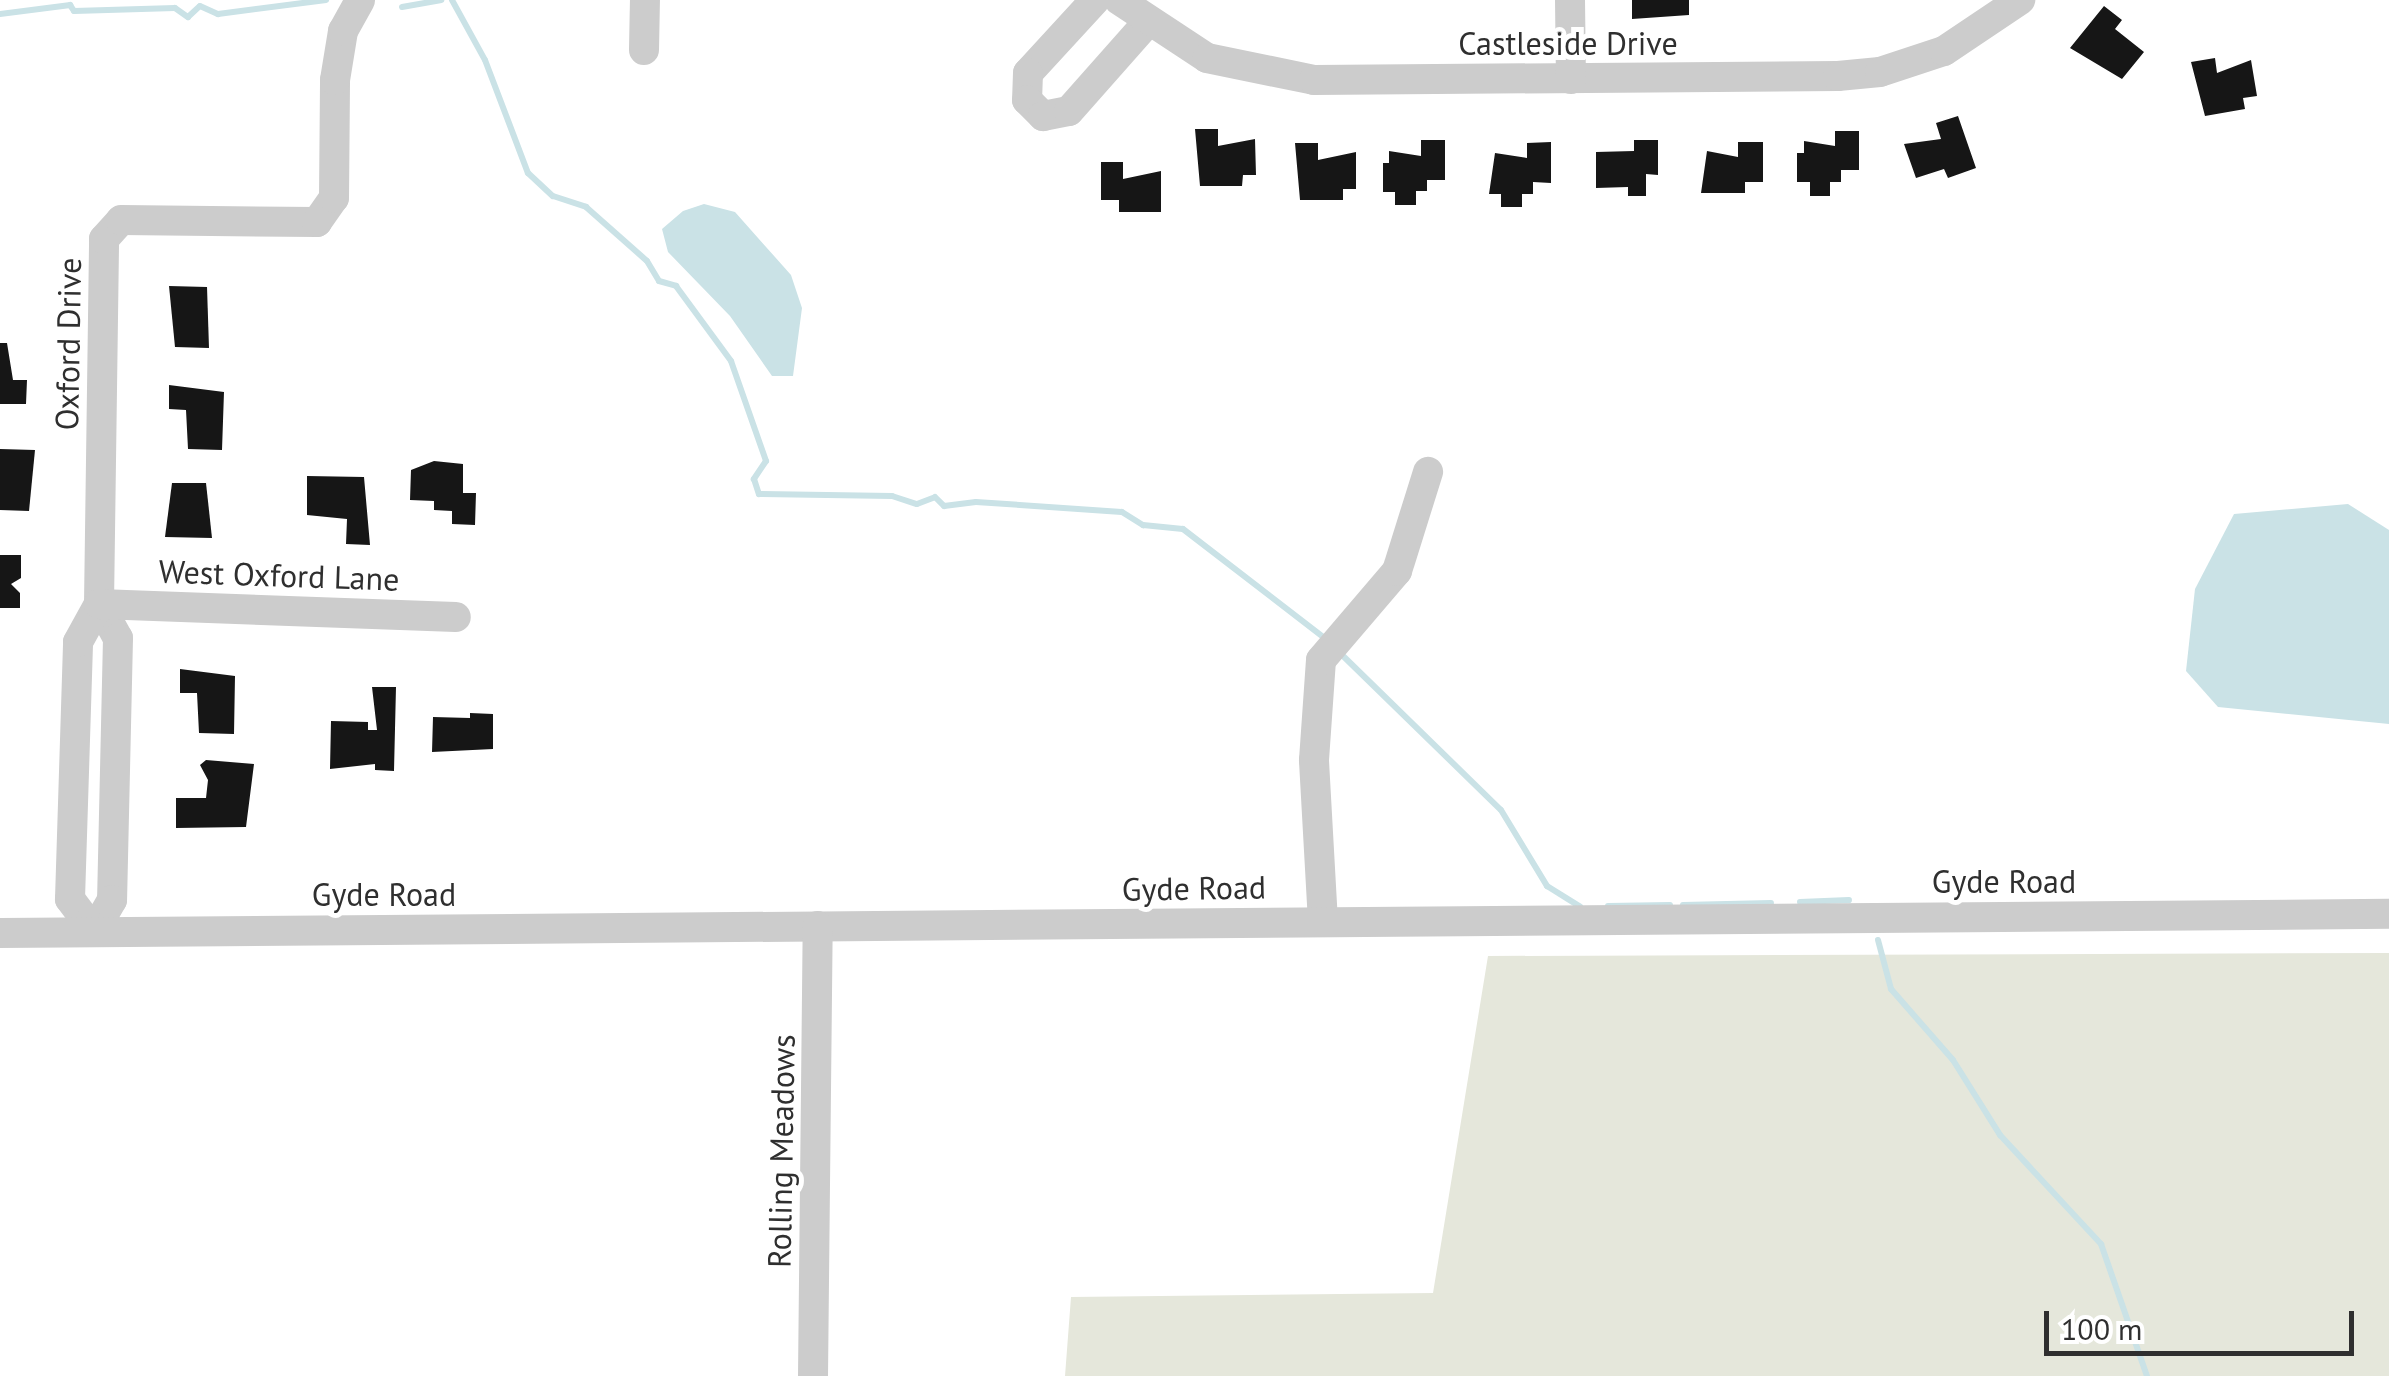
<!DOCTYPE html>
<html>
<head>
<meta charset="utf-8">
<style>
  body { margin:0 }
  #map { position:relative; width:2389px; height:1376px; overflow:hidden; background:#fff; font-family:"PT Sans",sans-serif }
  div>[style] { position:absolute }
  .green>* { inset:0; background:#e5e7db }
  .water>* { inset:0; background:#cae2e6 }
  .stream>* { height:6px; margin:-3px; padding:0 3px; transform-origin:3px; border-radius:3px; background:#cae2e6 }
  .building>* { inset:0; background:#161616 }
  .minor>* { height:30px; margin:-15px; padding:0 15px; transform-origin:15px; border-radius:15px; background:#ccc }
  span { translate:-50% -50%; white-space:nowrap; text-align:center; line-height:1.15; -webkit-text-stroke:10px #fff; paint-order:stroke }
  .street-label { font-size:32px; color:#2f2f2f }
  .scale { position:absolute; left:2044px; top:1311px; width:310px; height:45px; box-sizing:border-box; border:5px solid #2f2f2f; border-top:0; padding-left:12px; font-size:30px; line-height:35px; white-space:nowrap; color:#2f2f2f; -webkit-text-stroke:8px #fff; paint-order:stroke }
</style>
</head>
<body>
<div id="map">
  <div class="green">
    <i style="clip-path:polygon(2389px 953px,2389px 1376px,1065px 1376px,1071px 1297px,1433px 1293px,1488px 956px)"></i>
  </div>
  <div class="water">
    <i style="clip-path:polygon(704px 204px,735px 212px,791px 275px,802px 308px,793px 376px,772px 376px,730px 316px,668px 252px,662px 229px,683px 211px)"></i>
    <i style="clip-path:polygon(2348px 504px,2389px 530px,2389px 724px,2218px 707px,2186px 671px,2195px 589px,2234px 514px)"></i>
  </div>
  <div class="stream">
    <i style="left:452px;top:0;width:68px;rotate:61.2deg"></i>
    <i style="left:485px;top:60px;width:121px;rotate:69.2deg"></i>
    <i style="left:528px;top:173px;width:34px;rotate:43deg"></i>
    <i style="left:553px;top:196px;width:35px;rotate:18deg"></i>
    <i style="left:586px;top:207px;width:81px;rotate:41.5deg"></i>
    <i style="left:647px;top:261px;width:23px;rotate:59deg"></i>
    <i style="left:659px;top:281px;width:18px;rotate:16deg"></i>
    <i style="left:676px;top:286px;width:93px;rotate:53.7deg"></i>
    <i style="left:731px;top:361px;width:106px;rotate:70.7deg"></i>
    <i style="left:766px;top:461px;width:22px;rotate:124deg"></i>
    <i style="left:754px;top:479px;width:16px;rotate:72deg"></i>
    <i style="left:759px;top:494px;width:133px;rotate:0.9deg"></i>
    <i style="left:892px;top:496px;width:26px;rotate:18deg"></i>
    <i style="left:917px;top:504px;width:19px;rotate:-21deg"></i>
    <i style="left:935px;top:497px;width:13px;rotate:45deg"></i>
    <i style="left:944px;top:506px;width:32px;rotate:-7deg"></i>
    <i style="left:976px;top:502px;width:146px;rotate:3.9deg"></i>
    <i style="left:1122px;top:512px;width:25px;rotate:32deg"></i>
    <i style="left:1143px;top:525px;width:40px;rotate:5.7deg"></i>
    <i style="left:1183px;top:529px;width:180px;rotate:37.6deg"></i>
    <i style="left:402px;top:7px;width:40px;rotate:-10deg"></i>
    <i style="left:0;top:14px;width:71px;rotate:-7.3deg"></i>
    <i style="left:70px;top:5px;width:7px;rotate:56deg"></i>
    <i style="left:74px;top:11px;width:101px;rotate:-1.7deg"></i>
    <i style="left:175px;top:8px;width:16px;rotate:35deg"></i>
    <i style="left:188px;top:17px;width:16px;rotate:-43deg"></i>
    <i style="left:200px;top:6px;width:20px;rotate:24deg"></i>
    <i style="left:218px;top:14px;width:109px;rotate:-7.4deg"></i>
    <i style="left:1339px;top:652px;width:226px;rotate:44.3deg"></i>
    <i style="left:1501px;top:810px;width:89px;rotate:58.8deg"></i>
    <i style="left:1547px;top:886px;width:39px;rotate:32deg"></i>
    <i style="left:1800px;top:902px;width:49px;rotate:-2.3deg"></i>
    <i style="left:1683px;top:905px;width:88px;rotate:-1.3deg"></i>
    <i style="left:1608px;top:906px;width:62px;rotate:-0.9deg"></i>
    <i style="left:1878px;top:940px;width:51px;rotate:75.1deg"></i>
    <i style="left:1891px;top:989px;width:94px;rotate:48.9deg"></i>
    <i style="left:1953px;top:1060px;width:89px;rotate:57.9deg"></i>
    <i style="left:2000px;top:1135px;width:149px;rotate:47.2deg"></i>
    <i style="left:2101px;top:1244px;width:140px;rotate:70.8deg"></i>
  </div>
  <div class="building">
    <i style="clip-path:polygon(1632px 0,1689px 0,1689px 15px,1632px 19px)"></i>
    <i style="clip-path:polygon(2104px 6px,2122px 20px,2115px 29px,2144px 52px,2122px 79px,2070px 48px)"></i>
    <i style="clip-path:polygon(2215px 58px,2217px 73px,2251px 60px,2257px 96px,2243px 98px,2245px 109px,2205px 116px,2191px 62px)"></i>
    <i style="clip-path:polygon(1958px 116px,1976px 168px,1948px 178px,1944px 169px,1916px 178px,1904px 144px,1941px 139px,1936px 123px)"></i>
    <i style="clip-path:polygon(1195px 129px,1218px 129px,1218px 146px,1255px 139px,1256px 175px,1243px 175px,1242px 186px,1200px 186px)"></i>
    <i style="clip-path:polygon(1835px 131px,1859px 131px,1859px 170px,1841px 170px,1841px 182px,1830px 182px,1830px 196px,1810px 196px,1810px 182px,1797px 182px,1797px 153px,1804px 153px,1804px 141px,1835px 146px)"></i>
    <i style="clip-path:polygon(1421px 140px,1445px 140px,1445px 180px,1427px 180px,1427px 191px,1416px 191px,1416px 205px,1395px 205px,1395px 192px,1383px 192px,1383px 163px,1389px 163px,1389px 151px,1421px 156px)"></i>
    <i style="clip-path:polygon(1634px 140px,1658px 140px,1658px 175px,1646px 174px,1646px 196px,1628px 196px,1628px 187px,1596px 188px,1596px 152px,1634px 151px)"></i>
    <i style="clip-path:polygon(1551px 142px,1551px 183px,1533px 182px,1533px 194px,1522px 194px,1522px 207px,1501px 207px,1501px 194px,1489px 194px,1495px 153px,1527px 158px,1527px 143px)"></i>
    <i style="clip-path:polygon(1738px 142px,1763px 142px,1763px 182px,1745px 182px,1745px 193px,1701px 193px,1707px 151px,1738px 157px)"></i>
    <i style="clip-path:polygon(1295px 143px,1318px 143px,1318px 160px,1356px 152px,1356px 189px,1343px 189px,1343px 200px,1300px 200px)"></i>
    <i style="clip-path:polygon(1101px 162px,1123px 162px,1123px 179px,1161px 171px,1161px 212px,1119px 212px,1119px 200px,1101px 200px)"></i>
    <i style="clip-path:polygon(169px 286px,207px 287px,209px 348px,175px 347px)"></i>
    <i style="clip-path:polygon(0 343px,7px 343px,13px 380px,27px 380px,26px 404px,0 404px)"></i>
    <i style="clip-path:polygon(169px 385px,224px 392px,222px 450px,188px 449px,186px 410px,169px 409px)"></i>
    <i style="clip-path:polygon(0 449px,35px 450px,29px 511px,0 510px)"></i>
    <i style="clip-path:polygon(434px 461px,463px 464px,463px 493px,476px 493px,475px 525px,452px 524px,452px 511px,434px 510px,434px 501px,410px 500px,411px 470px)"></i>
    <i style="clip-path:polygon(307px 476px,364px 477px,370px 545px,346px 544px,347px 519px,307px 515px)"></i>
    <i style="clip-path:polygon(172px 483px,206px 483px,212px 538px,165px 537px)"></i>
    <i style="clip-path:polygon(0 555px,21px 555px,21px 578px,11px 584px,20px 593px,20px 608px,0 608px)"></i>
    <i style="clip-path:polygon(180px 669px,235px 676px,234px 734px,199px 733px,197px 693px,180px 693px)"></i>
    <i style="clip-path:polygon(372px 687px,396px 687px,394px 771px,375px 770px,375px 764px,330px 769px,331px 721px,368px 722px,368px 730px,377px 730px)"></i>
    <i style="clip-path:polygon(470px 713px,493px 714px,493px 749px,432px 752px,433px 717px,470px 718px)"></i>
    <i style="clip-path:polygon(206px 760px,254px 764px,246px 827px,176px 828px,176px 798px,206px 798px,208px 780px,200px 765px)"></i>
  </div>
  <div class="minor">
    <i style="left:1095px;top:0;width:99px;rotate:132.5deg"></i>
    <i style="left:1028px;top:73px;width:27px;rotate:92deg"></i>
    <i style="left:1027px;top:100px;width:23px;rotate:45deg"></i>
    <i style="left:1043px;top:116px;width:26px;rotate:-11deg"></i>
    <i style="left:1069px;top:111px;width:116px;rotate:-48.5deg"></i>
    <i style="left:1119px;top:0;width:105px;rotate:33.4deg"></i>
    <i style="left:1207px;top:58px;width:109px;rotate:11.6deg"></i>
    <i style="left:1314px;top:80px;width:524px;rotate:-0.44deg"></i>
    <i style="left:1838px;top:76px;width:42px;rotate:-5.4deg"></i>
    <i style="left:1880px;top:72px;width:67px;rotate:-18.2deg"></i>
    <i style="left:1944px;top:51px;width:92px;rotate:-33.9deg"></i>
    <i style="left:1570px;top:0;width:79px;rotate:89.3deg"></i>
    <i style="left:644px;top:50px;width:50px;rotate:-88.9deg"></i>
    <i style="left:99px;top:604px;width:39px;rotate:61deg"></i>
    <i style="left:118px;top:638px;width:262px;rotate:91.3deg"></i>
    <i style="left:112px;top:900px;width:36px;rotate:120deg"></i>
    <i style="left:94px;top:931px;width:40px;rotate:-127deg"></i>
    <i style="left:70px;top:899px;width:257px;rotate:-88.2deg"></i>
    <i style="left:78px;top:642px;width:43px;rotate:-61.1deg"></i>
    <i style="left:99px;top:604px;width:365px;rotate:-89.2deg"></i>
    <i style="left:104px;top:239px;width:25px;rotate:-48deg"></i>
    <i style="left:121px;top:220px;width:196px;rotate:0.6deg"></i>
    <i style="left:317px;top:222px;width:29px;rotate:-55deg"></i>
    <i style="left:334px;top:198px;width:118px;rotate:-89.5deg"></i>
    <i style="left:335px;top:80px;width:50px;rotate:-80.7deg"></i>
    <i style="left:343px;top:31px;width:35px;rotate:-61deg"></i>
    <i style="left:99px;top:604px;width:357px;rotate:2.1deg"></i>
    <i style="left:1323px;top:922px;width:162px;rotate:-93.2deg"></i>
    <i style="left:1314px;top:760px;width:100px;rotate:-86deg"></i>
    <i style="left:1321px;top:660px;width:117px;rotate:-49.5deg"></i>
    <i style="left:1397px;top:571px;width:104px;rotate:-72.6deg"></i>
    <i style="left:0;top:933px;width:2389px;rotate:-0.46deg"></i>
    <i style="left:813px;top:1376px;width:450px;rotate:-89.4deg"></i>
  </div>
  <div class="street-label">
    <span style="left:1568px;top:43px">Castleside Drive</span>
    <span style="left:68px;top:344px;rotate:-89deg">Oxford Drive</span>
    <span style="left:279px;top:575px;rotate:2deg">West Oxford Lane</span>
    <span style="left:2004px;top:881px">Gyde Road</span>
    <span style="left:1194px;top:888px;rotate:-1deg">Gyde Road</span>
    <span style="left:384px;top:894px">Gyde Road</span>
    <span style="left:781px;top:1151px;rotate:-89deg">Rolling Meadows</span>
  </div>
  <div class="scale">100 m</div>
</div>
</body>
</html>
